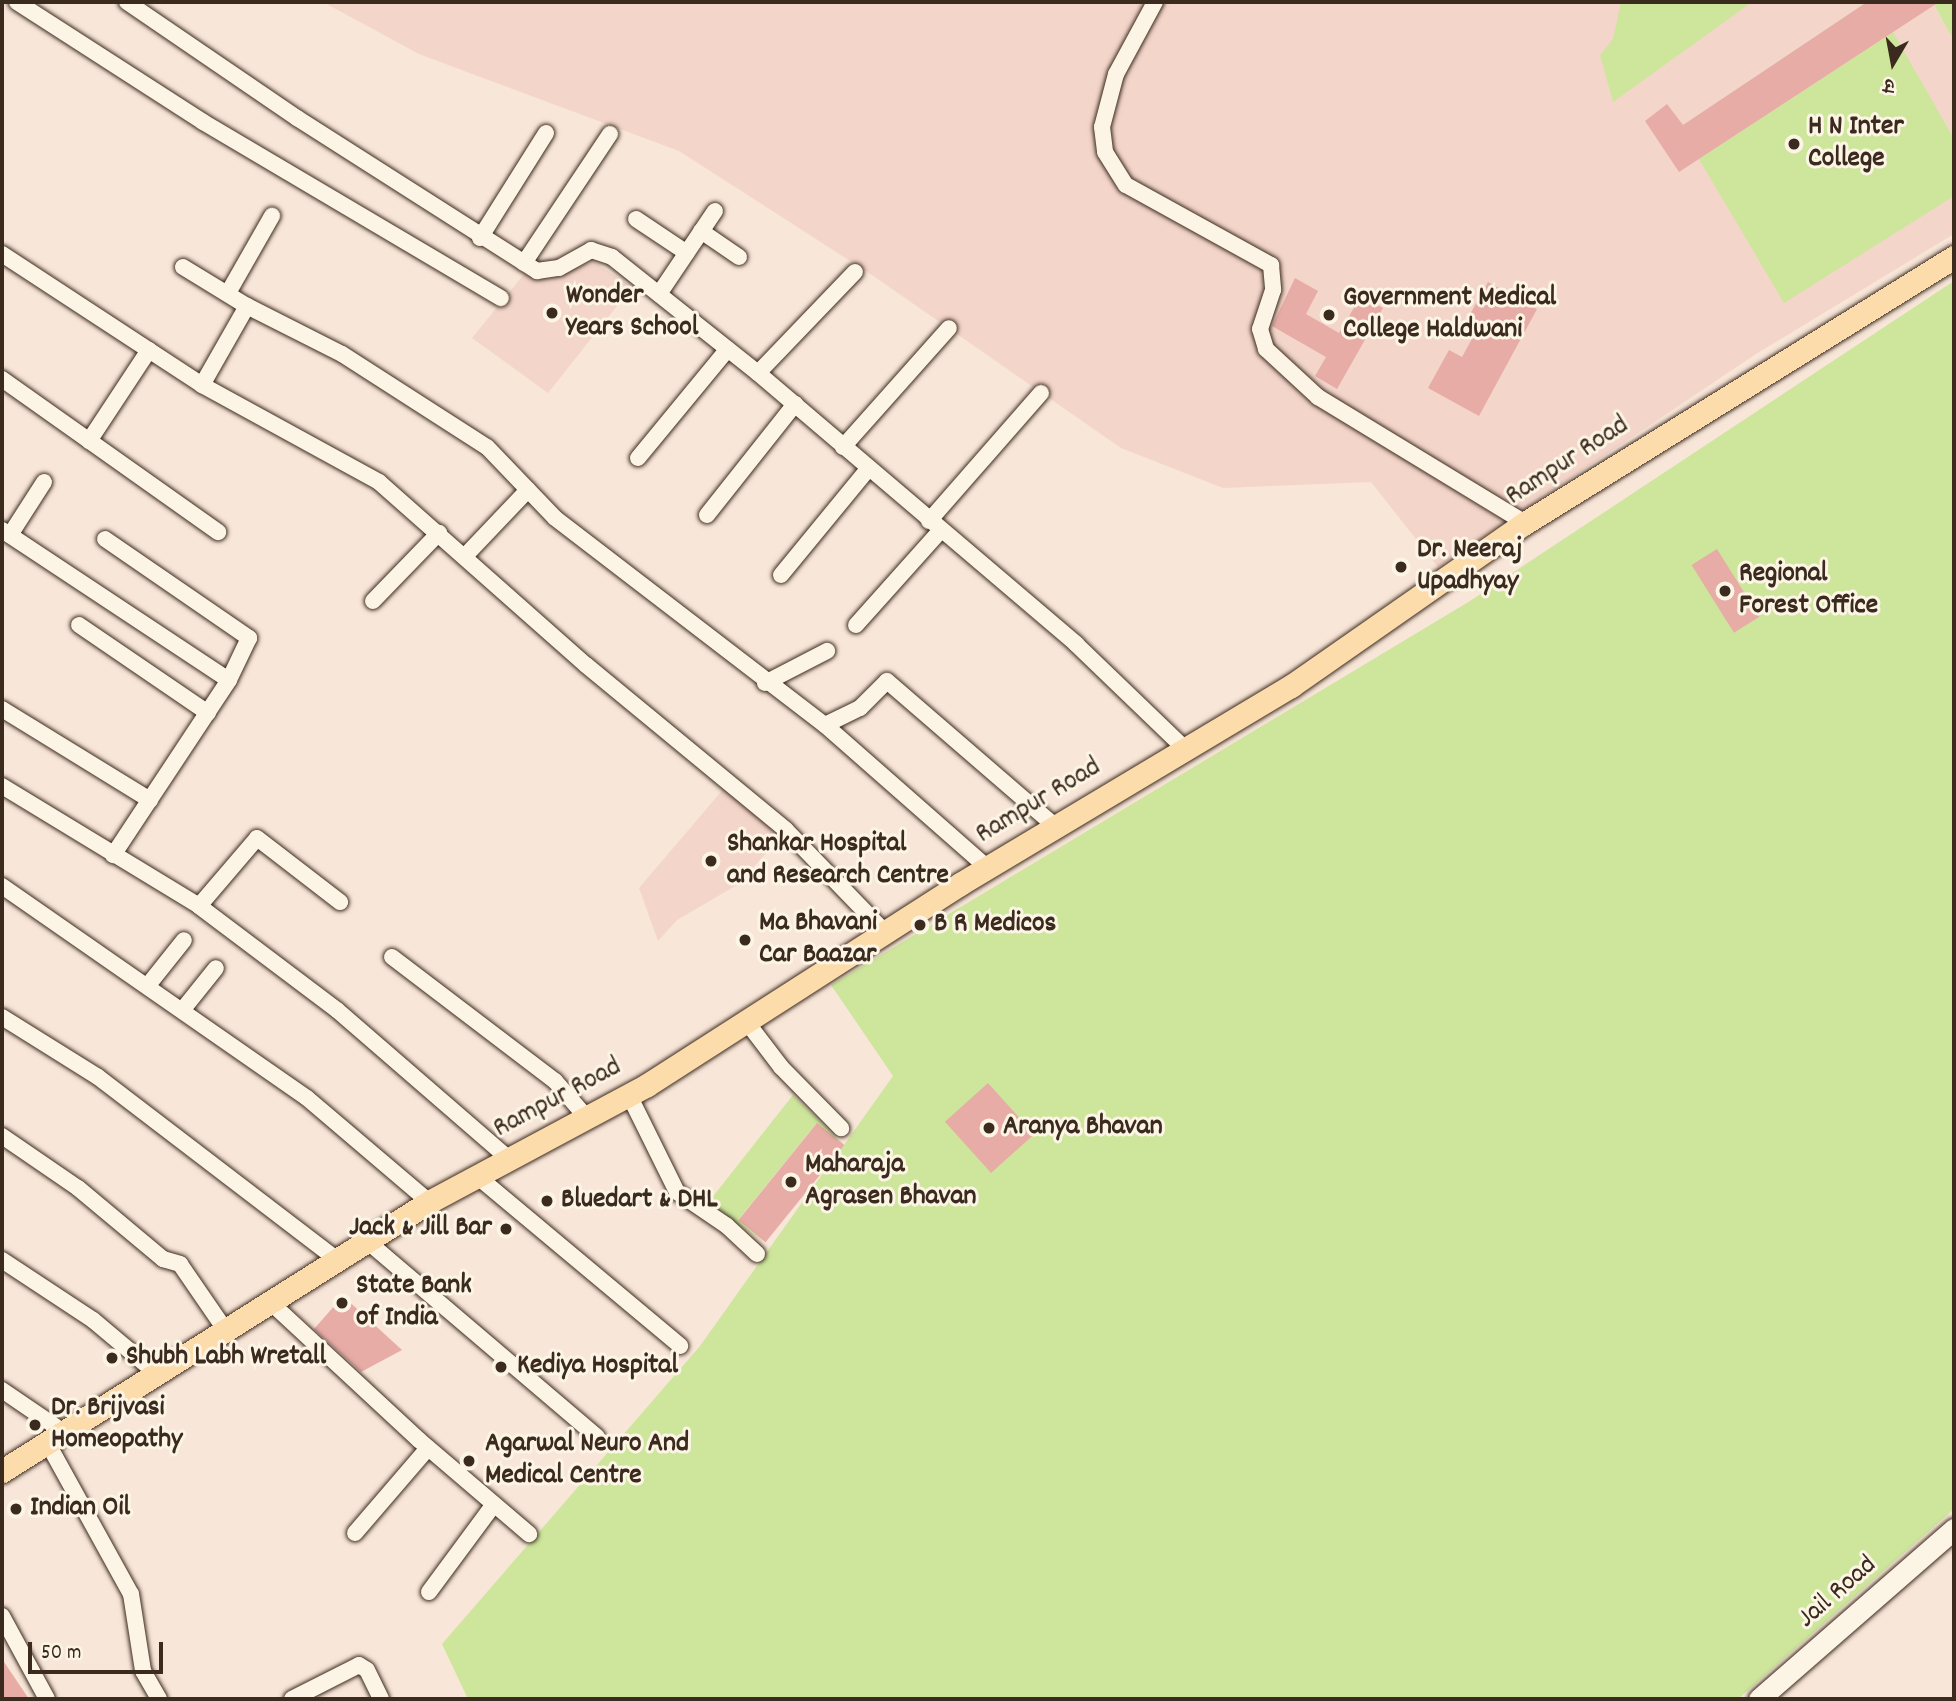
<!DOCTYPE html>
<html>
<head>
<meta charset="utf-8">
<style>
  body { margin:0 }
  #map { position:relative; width:1956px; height:1701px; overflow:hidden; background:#f8e6d8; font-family:Dekko,"Playpen Sans Deva",sans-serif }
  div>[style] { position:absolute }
  .built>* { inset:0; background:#f3d5c9 }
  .green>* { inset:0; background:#cde69c }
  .building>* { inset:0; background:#e7aca6; transform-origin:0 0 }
  .roads { filter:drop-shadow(0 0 2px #3b2a1e) drop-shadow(0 0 2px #3b2a1e) }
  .street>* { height:16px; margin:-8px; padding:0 8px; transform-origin:8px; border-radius:8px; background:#fcf5e5 }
  .secondary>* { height:21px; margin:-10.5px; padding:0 10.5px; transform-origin:10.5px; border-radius:10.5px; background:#fcf5e5 }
  .primary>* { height:23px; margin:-11.5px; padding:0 11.5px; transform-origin:11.5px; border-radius:11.5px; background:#fddcac }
  .dots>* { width:19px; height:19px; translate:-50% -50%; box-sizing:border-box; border:4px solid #fcf5e5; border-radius:50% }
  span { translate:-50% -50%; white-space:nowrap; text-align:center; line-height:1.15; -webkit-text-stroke:6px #fcf5e5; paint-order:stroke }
  .poi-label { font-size:28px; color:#3b2a1e; font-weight:700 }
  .left { translate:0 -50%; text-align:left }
  .right { translate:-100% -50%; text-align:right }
  .street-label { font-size:28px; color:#3b2a1e }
  .frame { position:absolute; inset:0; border:4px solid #3b2a1e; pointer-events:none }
  .north { position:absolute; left:1858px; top:28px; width:70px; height:70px; -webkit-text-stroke:5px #fcf5e5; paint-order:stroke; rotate:190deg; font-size:19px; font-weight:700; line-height:28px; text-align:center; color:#3b2a1e }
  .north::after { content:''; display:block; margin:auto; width:24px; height:32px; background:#3b2a1e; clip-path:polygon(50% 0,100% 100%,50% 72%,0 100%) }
  .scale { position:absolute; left:28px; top:1642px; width:135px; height:32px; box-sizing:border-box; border:4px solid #3b2a1e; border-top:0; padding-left:9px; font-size:21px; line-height:24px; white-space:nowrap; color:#3b2a1e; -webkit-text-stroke:5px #fcf5e5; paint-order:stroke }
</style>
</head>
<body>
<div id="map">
  <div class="built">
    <i style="clip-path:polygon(323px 2px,1932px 2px,1954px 41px,1954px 234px,1756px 354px,1438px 567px,1371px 482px,1223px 488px,1121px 448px,872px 275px,679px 151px,419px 54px)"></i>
    <i style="clip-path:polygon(594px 262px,632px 287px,548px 393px,472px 338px,525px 273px,538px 278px)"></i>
    <i style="clip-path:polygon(726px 786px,782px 836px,737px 885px,677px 920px,658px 941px,639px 888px)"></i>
  </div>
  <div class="green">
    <i style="clip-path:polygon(1621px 2px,1752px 2px,1613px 102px,1600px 55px,1613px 39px)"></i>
    <i style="clip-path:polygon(1932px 2px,1954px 2px,1954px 41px,1934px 5px)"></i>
    <i style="clip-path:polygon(1893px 32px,1954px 139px,1954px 196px,1784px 303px,1699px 159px)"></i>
    <i style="clip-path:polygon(1954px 281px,1954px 1509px,1738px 1699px,468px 1699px,442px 1644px,700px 1346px,843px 1145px,816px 1124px,738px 1220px,764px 1242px,707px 1204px,793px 1095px,844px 1145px,893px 1076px,831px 985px,1470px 601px)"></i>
  </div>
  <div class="building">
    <i style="clip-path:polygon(1867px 2px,1939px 2px,1679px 172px,1645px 121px,1667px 104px,1683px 125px)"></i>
    <i style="clip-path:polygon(1295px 278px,1318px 291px,1306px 314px,1339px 333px,1361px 296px,1383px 308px,1337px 389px,1315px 376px,1326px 357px,1272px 326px)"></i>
    <i style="clip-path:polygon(1488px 282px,1537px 309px,1479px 416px,1428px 388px,1449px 350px,1462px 357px,1480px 324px,1468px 318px)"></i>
    <i style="left:1717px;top:549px;width:80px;height:30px;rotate:58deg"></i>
    <i style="left:988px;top:1083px;width:69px;height:58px;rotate:48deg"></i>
    <i style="left:817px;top:1123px;width:35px;height:125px;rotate:39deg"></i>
    <i style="clip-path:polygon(343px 1296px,402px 1350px,361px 1372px,314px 1329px)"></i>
    <i style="clip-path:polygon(2px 1659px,29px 1699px,2px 1699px)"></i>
  </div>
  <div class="roads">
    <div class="street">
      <i style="left:17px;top:2px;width:221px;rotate:32.8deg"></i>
      <i style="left:203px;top:122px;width:346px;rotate:30.6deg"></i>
      <i style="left:127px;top:2px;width:206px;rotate:34.3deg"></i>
      <i style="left:297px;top:118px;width:285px;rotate:32.5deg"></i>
      <i style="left:537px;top:271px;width:22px;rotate:-8deg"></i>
      <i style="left:559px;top:268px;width:37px;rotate:-29deg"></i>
      <i style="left:591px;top:250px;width:22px;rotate:18deg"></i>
      <i style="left:612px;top:257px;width:186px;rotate:38.5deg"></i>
      <i style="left:758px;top:373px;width:418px;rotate:40.4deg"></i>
      <i style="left:1076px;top:644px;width:151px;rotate:43.9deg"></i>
      <i style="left:1155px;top:2px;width:82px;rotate:118.4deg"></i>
      <i style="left:1116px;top:74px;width:55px;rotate:104.8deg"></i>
      <i style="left:1102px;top:127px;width:25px;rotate:83deg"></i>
      <i style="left:1105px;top:152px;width:39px;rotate:58deg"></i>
      <i style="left:1126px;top:185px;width:166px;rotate:28.9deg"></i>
      <i style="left:1271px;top:265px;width:25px;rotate:85deg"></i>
      <i style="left:1273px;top:290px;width:41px;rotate:108.4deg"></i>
      <i style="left:1260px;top:329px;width:21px;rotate:73deg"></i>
      <i style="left:1266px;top:349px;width:71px;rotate:42.7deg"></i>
      <i style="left:1318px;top:397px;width:242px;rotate:31.3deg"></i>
      <i style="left:636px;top:219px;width:61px;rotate:33.7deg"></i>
      <i style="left:701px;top:231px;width:46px;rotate:34.4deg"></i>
      <i style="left:480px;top:238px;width:124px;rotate:-57.8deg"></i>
      <i style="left:2px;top:254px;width:239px;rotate:33.2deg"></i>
      <i style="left:202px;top:385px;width:202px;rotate:28.7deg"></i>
      <i style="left:379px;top:482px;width:276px;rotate:41.5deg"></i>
      <i style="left:586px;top:665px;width:259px;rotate:39.5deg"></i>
      <i style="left:786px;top:830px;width:142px;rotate:45.9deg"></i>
      <i style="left:524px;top:263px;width:155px;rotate:-56.3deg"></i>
      <i style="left:183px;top:267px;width:75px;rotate:31.4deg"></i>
      <i style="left:247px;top:306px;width:106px;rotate:26.8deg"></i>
      <i style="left:342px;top:354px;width:172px;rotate:32.7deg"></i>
      <i style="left:487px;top:447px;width:98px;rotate:46.2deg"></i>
      <i style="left:555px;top:518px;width:340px;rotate:37.5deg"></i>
      <i style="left:825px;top:725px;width:217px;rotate:41.3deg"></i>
      <i style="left:228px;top:293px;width:89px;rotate:-60.3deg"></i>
      <i style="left:659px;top:294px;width:100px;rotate:-56deg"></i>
      <i style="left:758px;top:373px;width:140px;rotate:-46.2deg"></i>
      <i style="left:2px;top:379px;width:265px;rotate:35.3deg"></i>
      <i style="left:202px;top:385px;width:91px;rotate:-60.3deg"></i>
      <i style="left:89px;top:441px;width:109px;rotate:-56.6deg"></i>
      <i style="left:843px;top:447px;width:159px;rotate:-48.3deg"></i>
      <i style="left:638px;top:458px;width:141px;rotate:-50.5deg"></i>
      <i style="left:707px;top:515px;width:142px;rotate:-51.6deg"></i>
      <i style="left:929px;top:521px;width:170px;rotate:-48.8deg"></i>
      <i style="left:2px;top:530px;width:272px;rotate:33.5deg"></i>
      <i style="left:229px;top:680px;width:210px;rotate:123.5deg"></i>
      <i style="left:10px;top:535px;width:63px;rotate:-57.3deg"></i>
      <i style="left:105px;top:539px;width:175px;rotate:34.5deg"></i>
      <i style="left:249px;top:638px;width:47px;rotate:115.5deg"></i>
      <i style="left:466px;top:555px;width:90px;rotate:-46.4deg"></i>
      <i style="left:781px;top:575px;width:137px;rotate:-50.6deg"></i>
      <i style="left:373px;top:601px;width:95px;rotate:-45.9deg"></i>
      <i style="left:79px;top:625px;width:156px;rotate:34.3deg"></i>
      <i style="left:856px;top:625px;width:127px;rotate:-48.2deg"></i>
      <i style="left:765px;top:683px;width:70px;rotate:-27.3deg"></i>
      <i style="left:2px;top:709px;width:174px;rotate:31.6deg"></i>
      <i style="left:825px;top:725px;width:39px;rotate:-26deg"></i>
      <i style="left:860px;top:708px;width:38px;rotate:-45deg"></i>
      <i style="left:887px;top:681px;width:223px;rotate:40.8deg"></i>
      <i style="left:2px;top:786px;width:231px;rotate:31.3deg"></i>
      <i style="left:199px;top:906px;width:173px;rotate:37deg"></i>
      <i style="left:337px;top:1010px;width:228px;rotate:40.9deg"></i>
      <i style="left:2px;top:886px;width:371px;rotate:34.8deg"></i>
      <i style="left:307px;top:1098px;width:160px;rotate:40.4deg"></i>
      <i style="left:199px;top:906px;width:89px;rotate:-49.5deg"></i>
      <i style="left:257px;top:838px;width:105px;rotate:37.6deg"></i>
      <i style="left:392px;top:957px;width:205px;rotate:37.3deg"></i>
      <i style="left:555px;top:1081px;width:49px;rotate:49.1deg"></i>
      <i style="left:149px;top:984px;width:56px;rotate:-51.5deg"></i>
      <i style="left:184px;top:1008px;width:51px;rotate:-51.3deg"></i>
      <i style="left:2px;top:1017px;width:113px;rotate:32deg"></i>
      <i style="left:98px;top:1077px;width:303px;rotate:37.4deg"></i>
      <i style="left:746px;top:1021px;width:58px;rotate:52.7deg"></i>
      <i style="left:781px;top:1067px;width:86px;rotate:45.5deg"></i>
      <i style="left:629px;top:1095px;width:108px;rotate:63.7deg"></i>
      <i style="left:677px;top:1192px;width:60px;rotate:34.2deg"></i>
      <i style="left:727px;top:1226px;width:41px;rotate:43deg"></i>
      <i style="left:2px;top:1136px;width:92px;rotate:34.4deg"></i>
      <i style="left:78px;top:1188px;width:111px;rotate:39.9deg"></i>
      <i style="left:163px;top:1259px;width:18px;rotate:16deg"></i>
      <i style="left:180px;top:1264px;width:78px;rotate:55.5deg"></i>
      <i style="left:477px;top:1176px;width:265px;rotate:39.9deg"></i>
      <i style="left:367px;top:1241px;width:302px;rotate:40.4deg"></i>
      <i style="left:2px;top:1260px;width:109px;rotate:33.4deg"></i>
      <i style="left:93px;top:1320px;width:81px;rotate:40deg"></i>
      <i style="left:269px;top:1301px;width:205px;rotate:42.8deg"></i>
      <i style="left:419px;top:1440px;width:145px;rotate:40.5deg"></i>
      <i style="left:2px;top:1390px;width:73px;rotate:34.3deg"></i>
      <i style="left:47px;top:1442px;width:174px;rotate:61.1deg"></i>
      <i style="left:131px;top:1594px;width:78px;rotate:81.1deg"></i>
      <i style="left:143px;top:1671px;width:32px;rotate:60deg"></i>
      <i style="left:355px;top:1533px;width:112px;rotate:-49.3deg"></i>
      <i style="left:429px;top:1592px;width:109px;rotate:-53.5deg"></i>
      <i style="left:2px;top:1616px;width:94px;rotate:61.5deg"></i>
      <i style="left:292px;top:1699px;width:75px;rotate:-26.9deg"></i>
      <i style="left:359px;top:1665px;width:9px;rotate:32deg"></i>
      <i style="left:367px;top:1670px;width:32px;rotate:64deg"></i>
    </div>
    <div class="secondary">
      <i style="left:1759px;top:1699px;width:259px;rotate:-41.1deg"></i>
    </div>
    <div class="primary">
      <i style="left:2px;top:1471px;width:505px;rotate:-32.21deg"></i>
      <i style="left:429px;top:1202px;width:247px;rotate:-28.2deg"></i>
      <i style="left:647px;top:1085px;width:372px;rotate:-32.7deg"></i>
      <i style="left:960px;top:884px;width:386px;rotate:-30.9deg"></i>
      <i style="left:1291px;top:686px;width:285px;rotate:-34.9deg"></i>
      <i style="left:1525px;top:523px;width:505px;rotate:-31.8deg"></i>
    </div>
  </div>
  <div class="dots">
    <i style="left:1794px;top:144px;background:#3b2a1e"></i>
    <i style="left:552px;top:313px;background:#3b2a1e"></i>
    <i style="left:1329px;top:315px;background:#3b2a1e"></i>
    <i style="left:1401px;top:567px;background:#3b2a1e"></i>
    <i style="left:1725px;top:591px;background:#3b2a1e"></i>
    <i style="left:711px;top:861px;background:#3b2a1e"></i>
    <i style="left:920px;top:925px;background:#3b2a1e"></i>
    <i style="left:745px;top:940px;background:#3b2a1e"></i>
    <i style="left:989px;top:1128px;background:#3b2a1e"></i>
    <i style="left:791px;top:1182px;background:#3b2a1e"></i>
    <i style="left:547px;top:1201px;background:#3b2a1e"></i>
    <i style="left:506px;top:1229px;background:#3b2a1e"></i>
    <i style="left:342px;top:1303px;background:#3b2a1e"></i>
    <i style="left:112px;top:1358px;background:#3b2a1e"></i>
    <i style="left:501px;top:1367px;background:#3b2a1e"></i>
    <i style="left:35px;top:1425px;background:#3b2a1e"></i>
    <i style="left:469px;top:1461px;background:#3b2a1e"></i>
    <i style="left:16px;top:1509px;background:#3b2a1e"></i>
  </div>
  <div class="poi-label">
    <span class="left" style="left:1808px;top:144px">H N Inter<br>College</span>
    <span class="left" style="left:566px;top:313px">Wonder<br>Years School</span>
    <span class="left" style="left:1343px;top:315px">Government Medical<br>College Haldwani</span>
    <span class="left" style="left:1417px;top:567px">Dr. Neeraj<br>Upadhyay</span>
    <span class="left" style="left:1739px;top:591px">Regional<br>Forest Office</span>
    <span class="left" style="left:727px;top:861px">Shankar Hospital<br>and Research Centre</span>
    <span class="left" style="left:759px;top:940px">Ma Bhavani<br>Car Baazar</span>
    <span class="left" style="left:934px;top:925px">B R Medicos</span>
    <span class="left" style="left:1003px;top:1128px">Aranya Bhavan</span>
    <span class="left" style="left:805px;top:1182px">Maharaja<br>Agrasen Bhavan</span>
    <span class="left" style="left:561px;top:1201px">Bluedart &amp; DHL</span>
    <span class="right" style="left:492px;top:1229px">Jack &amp; Jill Bar</span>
    <span class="left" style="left:356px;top:1303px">State Bank<br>of India</span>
    <span class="left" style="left:126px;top:1358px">Shubh Labh Wretall</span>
    <span class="left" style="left:517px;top:1367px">Kediya Hospital</span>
    <span class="left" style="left:51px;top:1425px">Dr. Brijvasi<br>Homeopathy</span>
    <span class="left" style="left:485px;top:1461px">Agarwal Neuro And<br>Medical Centre</span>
    <span class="left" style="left:30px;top:1509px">Indian Oil</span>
  </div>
  <div class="street-label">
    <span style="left:1568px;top:462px;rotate:-33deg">Rampur Road</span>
    <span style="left:1039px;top:802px;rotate:-31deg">Rampur Road</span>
    <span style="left:558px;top:1099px;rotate:-28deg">Rampur Road</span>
    <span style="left:1838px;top:1593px;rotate:-41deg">Jail Road</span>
  </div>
  <div class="frame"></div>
  <div class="north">उ</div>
  <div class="scale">50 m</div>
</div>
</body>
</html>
